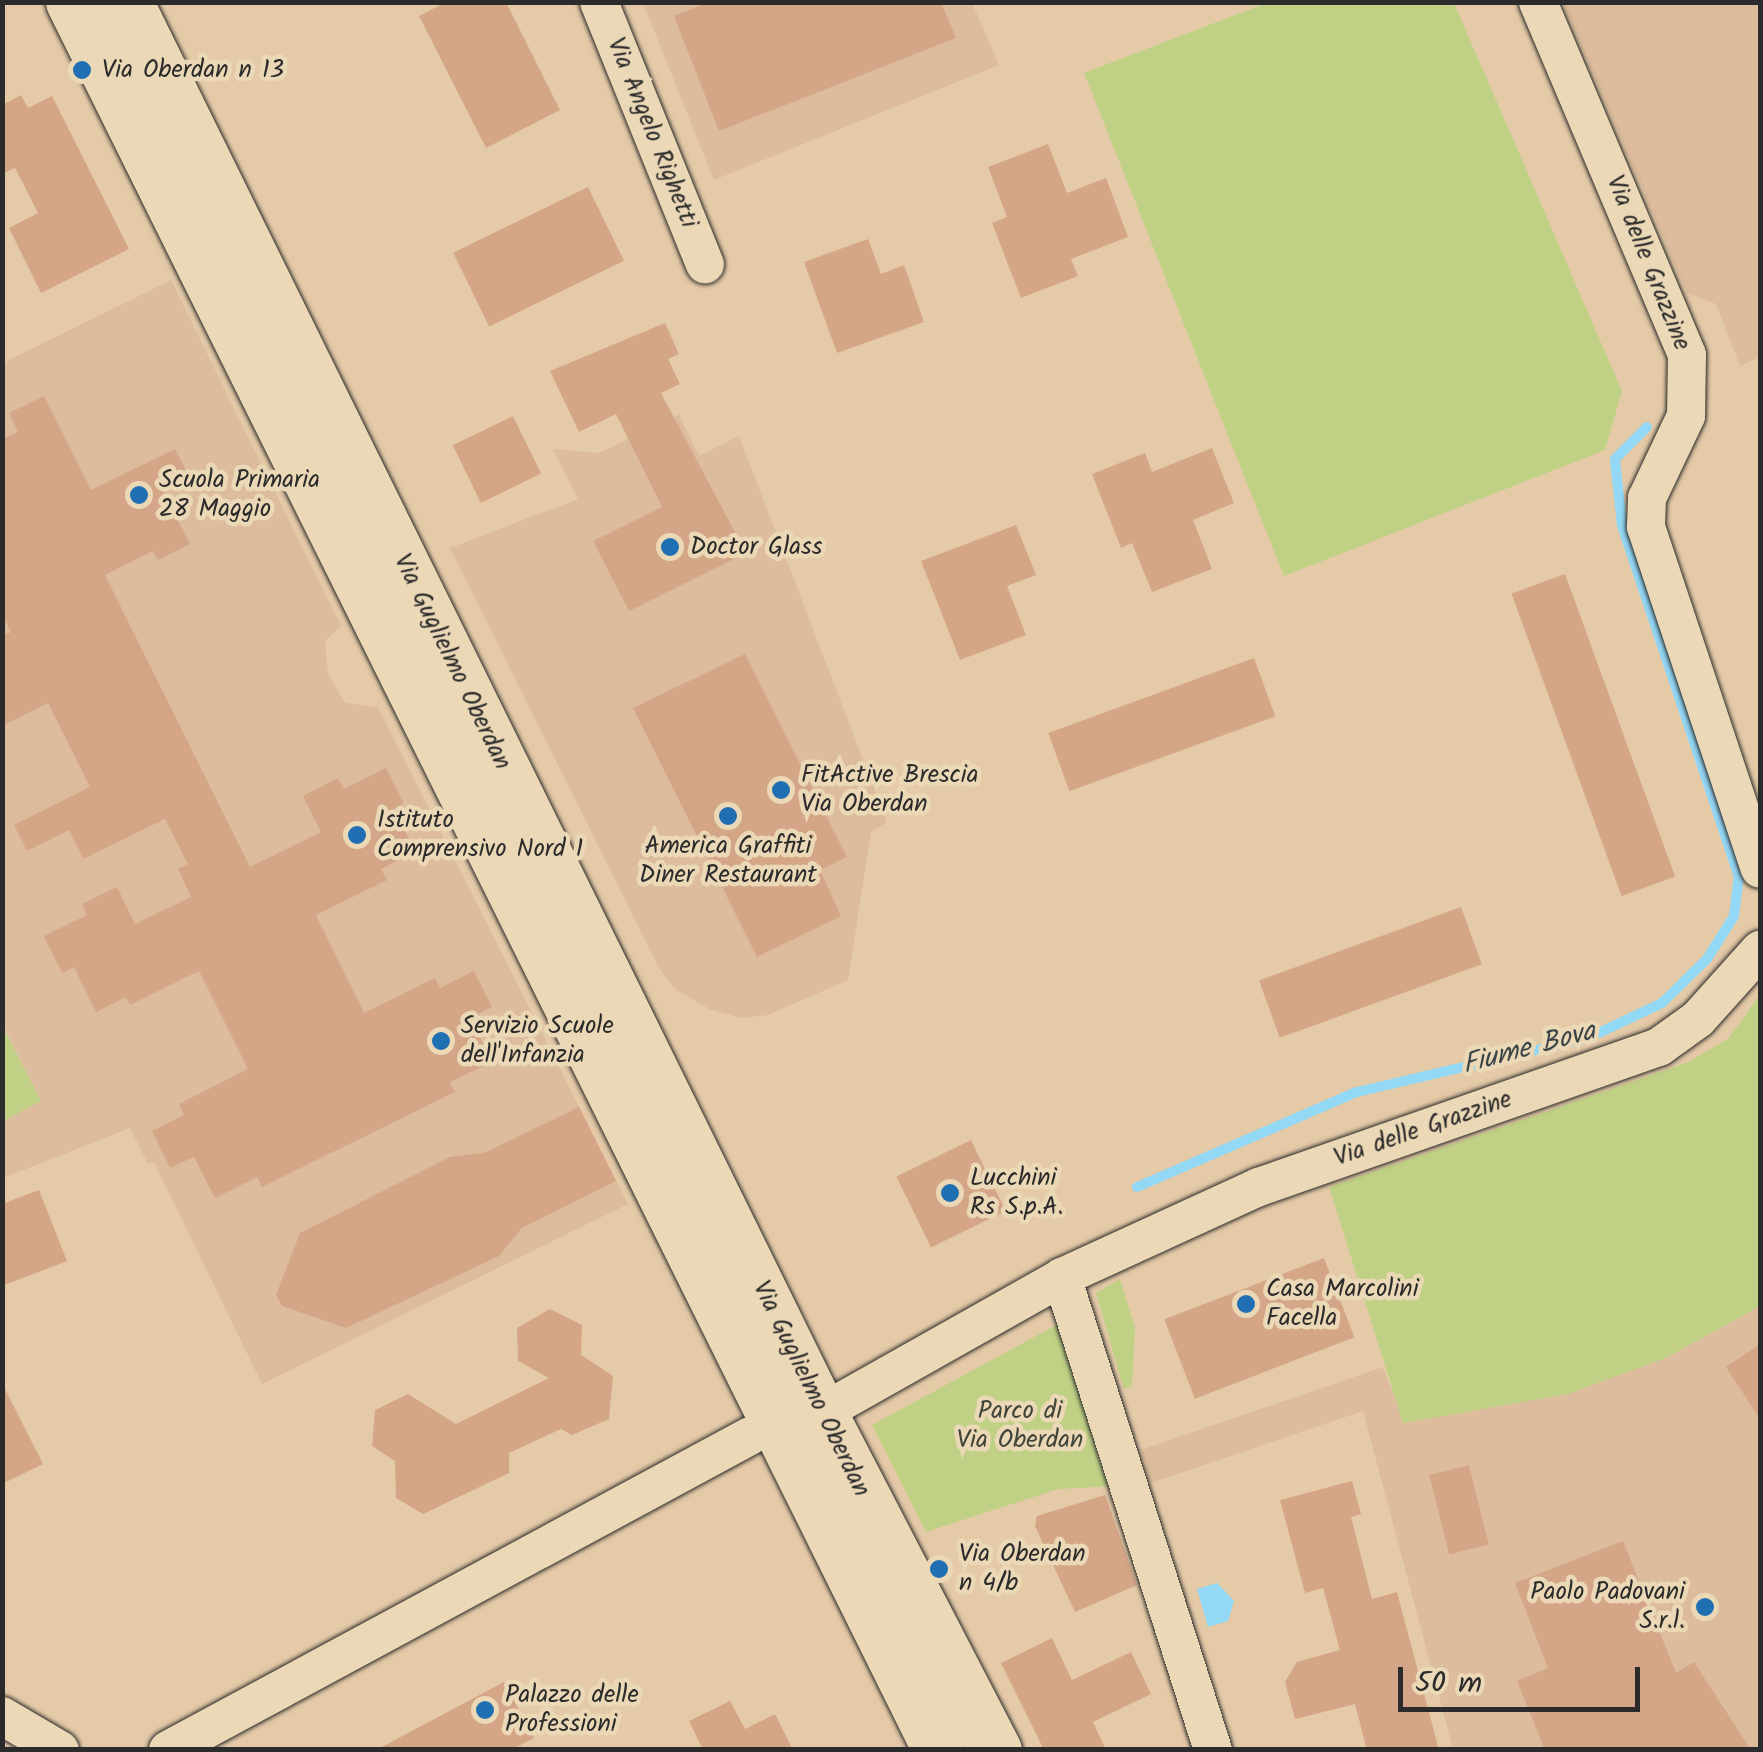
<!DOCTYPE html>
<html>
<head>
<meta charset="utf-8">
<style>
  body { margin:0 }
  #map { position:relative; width:1763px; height:1752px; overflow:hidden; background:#e5caa8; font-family:Kalam,sans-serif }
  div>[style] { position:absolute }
  .built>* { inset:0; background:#dcbc9c }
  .green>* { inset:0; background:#c0d186 }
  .water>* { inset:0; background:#93d8f5 }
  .stream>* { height:10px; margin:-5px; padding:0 5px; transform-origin:5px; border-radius:5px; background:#93d8f5 }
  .building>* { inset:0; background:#d4a687; transform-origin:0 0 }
  .roads { filter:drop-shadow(0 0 2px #2b2b2b) drop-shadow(0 0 2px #2b2b2b) }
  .street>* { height:38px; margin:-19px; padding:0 19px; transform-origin:19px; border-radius:19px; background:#ebd8b6 }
  .secondary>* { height:52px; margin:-26px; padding:0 26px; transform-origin:26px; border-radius:26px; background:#ebd8b6 }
  .dots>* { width:28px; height:28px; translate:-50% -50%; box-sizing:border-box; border:5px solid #ebd8b6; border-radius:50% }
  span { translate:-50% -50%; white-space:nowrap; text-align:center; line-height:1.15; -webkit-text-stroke:9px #ebd8b6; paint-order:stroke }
  .poi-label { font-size:25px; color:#2b2b2b }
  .left { translate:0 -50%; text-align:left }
  .right { translate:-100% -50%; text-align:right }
  .street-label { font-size:25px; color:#2b2b2b }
  .park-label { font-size:25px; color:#414439 }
  .water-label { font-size:28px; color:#3b4549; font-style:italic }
  .frame { position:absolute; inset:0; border:5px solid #2b2b2b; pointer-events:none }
  .scale { position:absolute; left:1398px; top:1667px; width:242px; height:45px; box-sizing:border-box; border:5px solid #2b2b2b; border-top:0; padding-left:12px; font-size:30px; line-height:35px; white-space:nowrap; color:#2b2b2b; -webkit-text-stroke:8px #ebd8b6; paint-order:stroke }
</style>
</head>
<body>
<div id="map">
  <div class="built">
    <i style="clip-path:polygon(643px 3px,972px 3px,999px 65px,714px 180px)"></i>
    <i style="clip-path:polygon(1563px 3px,1760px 3px,1760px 357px,1740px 366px,1716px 304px,1687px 293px)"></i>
    <i style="clip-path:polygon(171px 280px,341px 626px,325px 641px,328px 674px,345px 703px,378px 707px,628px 1204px,262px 1384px,154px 1162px,148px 1164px,130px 1128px,3px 1178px,3px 1121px,41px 1101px,3px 1025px,3px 363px)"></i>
    <i style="clip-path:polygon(679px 415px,699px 456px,739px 436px,887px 822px,871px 832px,848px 980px,768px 1015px,741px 1018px,709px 1009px,674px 988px,659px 968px,450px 548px,578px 499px,553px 449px,599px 453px)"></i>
    <i style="clip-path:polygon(1760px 1306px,1760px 1749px,1453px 1749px,1363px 1411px,1151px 1483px,1141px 1450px,1383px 1367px,1404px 1423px,1666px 1358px)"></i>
  </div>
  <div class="green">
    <i style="clip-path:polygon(1269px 2px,1454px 3px,1622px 391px,1605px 450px,1284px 576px,1084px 73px)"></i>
    <i style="clip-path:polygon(1760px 994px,1760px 1306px,1666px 1358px,1568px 1394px,1403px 1423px,1329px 1187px,1689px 1062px,1729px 1038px)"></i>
    <i style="clip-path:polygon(2px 1025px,41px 1101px,3px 1121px,2px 1121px)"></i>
    <i style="clip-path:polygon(1120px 1279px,1135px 1328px,1132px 1386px,1124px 1389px,1096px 1293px)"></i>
    <i style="clip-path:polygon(1060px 1323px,1116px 1486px,1058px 1489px,926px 1532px,872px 1425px)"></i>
  </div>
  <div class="water">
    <i style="clip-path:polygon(1217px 1583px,1234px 1601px,1228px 1621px,1208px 1627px,1197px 1589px)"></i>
  </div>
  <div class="stream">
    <i style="left:1137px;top:1187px;width:240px;rotate:-23.4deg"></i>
    <i style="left:1357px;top:1092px;width:237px;rotate:-13.2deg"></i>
    <i style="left:1588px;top:1038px;width:82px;rotate:-25.3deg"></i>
    <i style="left:1662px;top:1003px;width:63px;rotate:-44.4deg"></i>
    <i style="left:1707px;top:959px;width:51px;rotate:-57.9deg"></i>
    <i style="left:1734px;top:916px;width:39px;rotate:-83deg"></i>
    <i style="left:1739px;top:877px;width:371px;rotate:-108.4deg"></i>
    <i style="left:1622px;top:525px;width:66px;rotate:-96.1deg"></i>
    <i style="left:1615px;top:459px;width:45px;rotate:-45deg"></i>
  </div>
  <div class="building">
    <i style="clip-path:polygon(446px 2px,506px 2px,560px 110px,486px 148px,419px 16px)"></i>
    <i style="clip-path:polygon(709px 2px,941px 2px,956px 38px,719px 131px,674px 16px)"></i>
    <i style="clip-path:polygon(21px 95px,28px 108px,52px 96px,129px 249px,41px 293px,9px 228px,38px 213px,15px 168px,2px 174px,2px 105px)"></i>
    <i style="clip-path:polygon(1048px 144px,1067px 193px,1106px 178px,1128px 237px,1071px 259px,1078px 276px,1021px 298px,992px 223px,1007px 217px,988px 167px)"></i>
    <i style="left:588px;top:187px;width:82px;height:150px;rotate:64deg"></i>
    <i style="clip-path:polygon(868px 239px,881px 274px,904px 265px,924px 322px,837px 353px,804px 262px)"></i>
    <i style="clip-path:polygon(665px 323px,679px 354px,668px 359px,680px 384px,661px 393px,746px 553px,629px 611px,593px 541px,662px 507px,616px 414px,579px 432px,550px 371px)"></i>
    <i style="clip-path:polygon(44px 396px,91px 490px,175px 449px,190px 478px,163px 491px,190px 544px,158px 560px,153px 551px,105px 575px,250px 867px,321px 832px,303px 796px,338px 778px,344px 789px,386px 768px,404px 803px,394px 809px,415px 852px,381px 869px,387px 880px,316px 915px,364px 1013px,435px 978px,440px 988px,474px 971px,492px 1007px,470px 1018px,492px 1062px,450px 1082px,455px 1092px,262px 1187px,257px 1177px,215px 1198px,194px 1157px,170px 1168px,152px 1131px,184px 1115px,179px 1104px,248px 1069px,199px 971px,130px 1005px,126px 997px,96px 1012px,74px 967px,62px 973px,44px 936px,87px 915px,82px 904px,117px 887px,135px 924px,191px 897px,178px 869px,188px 864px,165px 819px,83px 859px,69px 830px,27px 851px,14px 825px,90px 787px,48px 703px,2px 726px,2px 636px,11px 632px,2px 615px,2px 439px,18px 432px,9px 413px)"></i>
    <i style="left:513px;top:416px;width:64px;height:67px;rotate:64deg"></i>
    <i style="clip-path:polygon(1212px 448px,1234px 503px,1193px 520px,1212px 569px,1152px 592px,1132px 543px,1121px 548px,1092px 474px,1145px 453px,1152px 472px)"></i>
    <i style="clip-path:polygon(1016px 525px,1036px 575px,1007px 586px,1026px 635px,960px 660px,921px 561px)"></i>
    <i style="left:1565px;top:574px;width:322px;height:57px;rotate:70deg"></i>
    <i style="clip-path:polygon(745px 654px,847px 857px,820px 870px,841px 916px,757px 957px,633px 708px)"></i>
    <i style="left:1254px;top:658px;width:62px;height:219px;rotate:70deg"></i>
    <i style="left:1461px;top:907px;width:61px;height:215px;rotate:70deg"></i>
    <i style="clip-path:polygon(579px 1107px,616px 1181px,522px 1228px,499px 1256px,346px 1328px,282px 1306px,276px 1295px,300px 1233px,450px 1157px,484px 1153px)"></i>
    <i style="left:971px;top:1140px;width:79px;height:83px;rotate:64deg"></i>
    <i style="clip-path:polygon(39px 1190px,67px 1261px,2px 1286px,2px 1204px)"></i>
    <i style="left:1324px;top:1258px;width:85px;height:171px;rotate:69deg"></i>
    <i style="clip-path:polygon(550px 1309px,582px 1325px,581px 1355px,613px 1376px,609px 1419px,572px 1435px,561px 1429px,509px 1453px,509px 1473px,423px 1514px,396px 1498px,395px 1461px,372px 1446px,375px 1410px,408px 1394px,456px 1424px,549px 1378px,518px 1361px,517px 1328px)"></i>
    <i style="clip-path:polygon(1760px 1344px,1760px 1419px,1726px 1367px)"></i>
    <i style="clip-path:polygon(2px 1383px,43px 1464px,2px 1484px)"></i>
    <i style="left:1469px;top:1465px;width:82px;height:41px;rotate:76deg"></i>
    <i style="clip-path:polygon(1352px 1481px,1361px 1514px,1351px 1517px,1372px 1599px,1397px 1592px,1439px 1750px,1367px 1750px,1355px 1704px,1295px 1719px,1285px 1682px,1297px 1662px,1340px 1650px,1323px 1588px,1305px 1593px,1280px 1500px)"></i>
    <i style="clip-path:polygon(1105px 1495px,1137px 1585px,1075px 1612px,1035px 1526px,1037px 1516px)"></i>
    <i style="clip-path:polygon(1623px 1541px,1676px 1673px,1694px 1662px,1751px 1750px,1545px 1750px,1517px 1681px,1548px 1668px,1515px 1583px)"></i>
    <i style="clip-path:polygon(1052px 1638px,1072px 1680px,1131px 1652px,1151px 1694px,1093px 1722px,1106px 1750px,1044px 1750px,1001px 1663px)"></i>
    <i style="clip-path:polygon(504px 1682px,534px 1738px,511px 1750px,376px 1750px)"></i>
    <i style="clip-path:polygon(730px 1701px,745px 1729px,775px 1714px,793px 1750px,703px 1750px,689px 1721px)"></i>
  </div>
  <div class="roads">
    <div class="street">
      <i style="left:599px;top:2px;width:283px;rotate:68deg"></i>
      <i style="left:1538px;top:2px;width:383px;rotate:67.1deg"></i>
      <i style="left:1687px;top:355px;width:61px;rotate:90.9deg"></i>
      <i style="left:1686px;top:416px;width:91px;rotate:115.4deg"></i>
      <i style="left:1647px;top:498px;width:29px;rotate:92deg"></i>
      <i style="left:1646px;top:527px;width:360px;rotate:71.6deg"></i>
      <i style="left:1062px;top:1277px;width:497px;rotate:72.3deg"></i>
      <i style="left:821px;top:1413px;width:277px;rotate:-29.4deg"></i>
      <i style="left:1062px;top:1277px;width:217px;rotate:-24.6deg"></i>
      <i style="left:1259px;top:1187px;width:424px;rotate:-19.3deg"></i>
      <i style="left:1659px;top:1047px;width:48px;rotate:-35.7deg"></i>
      <i style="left:1698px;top:1019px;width:93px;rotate:-48.1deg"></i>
      <i style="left:2px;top:1716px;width:67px;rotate:30.4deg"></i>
      <i style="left:168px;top:1750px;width:661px;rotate:-28.35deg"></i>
    </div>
    <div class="secondary">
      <i style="left:72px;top:2px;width:1951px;rotate:63.62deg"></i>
      <i style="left:127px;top:2px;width:1572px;rotate:63.81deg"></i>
      <i style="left:821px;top:1413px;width:380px;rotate:62.6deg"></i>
    </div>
  </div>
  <div class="dots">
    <i style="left:82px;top:70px;background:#1f6fb2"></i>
    <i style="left:139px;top:495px;background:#1f6fb2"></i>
    <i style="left:670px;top:547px;background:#1f6fb2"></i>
    <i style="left:781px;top:790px;background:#1f6fb2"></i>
    <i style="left:728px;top:816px;background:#1f6fb2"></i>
    <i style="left:357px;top:835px;background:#1f6fb2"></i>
    <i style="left:441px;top:1041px;background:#1f6fb2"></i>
    <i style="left:950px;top:1193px;background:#1f6fb2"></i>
    <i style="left:1246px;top:1304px;background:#1f6fb2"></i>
    <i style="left:939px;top:1569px;background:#1f6fb2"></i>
    <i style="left:1705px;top:1607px;background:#1f6fb2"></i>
    <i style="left:485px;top:1710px;background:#1f6fb2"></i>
  </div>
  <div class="poi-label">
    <span class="left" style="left:102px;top:70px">Via Oberdan n 13</span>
    <span class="left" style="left:159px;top:495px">Scuola Primaria<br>28 Maggio</span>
    <span class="left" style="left:690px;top:547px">Doctor Glass</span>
    <span class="left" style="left:801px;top:790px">FitActive Brescia<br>Via Oberdan</span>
    <span class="left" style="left:377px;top:835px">Istituto<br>Comprensivo Nord 1</span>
    <span style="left:728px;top:861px">America Graffiti<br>Diner Restaurant</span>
    <span class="left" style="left:461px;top:1041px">Servizio Scuole<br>dell'Infanzia</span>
    <span class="left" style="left:970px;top:1193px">Lucchini<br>Rs S.p.A.</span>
    <span class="left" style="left:1266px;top:1304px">Casa Marcolini<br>Facella</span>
    <span class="left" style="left:959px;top:1569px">Via Oberdan<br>n 4/b</span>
    <span class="right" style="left:1685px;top:1607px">Paolo Padovani<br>S.r.l.</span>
    <span class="left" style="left:505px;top:1710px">Palazzo delle<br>Professioni</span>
  </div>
  <div class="street-label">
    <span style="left:652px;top:133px;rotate:68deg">Via Angelo Righetti</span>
    <span style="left:1648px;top:263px;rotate:68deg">Via delle Grazzine</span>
    <span style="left:452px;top:662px;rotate:64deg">Via Guglielmo Oberdan</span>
    <span style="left:1423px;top:1129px;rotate:-19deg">Via delle Grazzine</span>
    <span style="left:811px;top:1389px;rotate:64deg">Via Guglielmo Oberdan</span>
  </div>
  <div class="park-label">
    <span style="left:1020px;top:1426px">Parco di<br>Via Oberdan</span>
  </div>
  <div class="water-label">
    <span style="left:1529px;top:1049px;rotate:-15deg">Fiume Bova</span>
  </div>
  <div class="frame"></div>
  <div class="scale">50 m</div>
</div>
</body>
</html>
